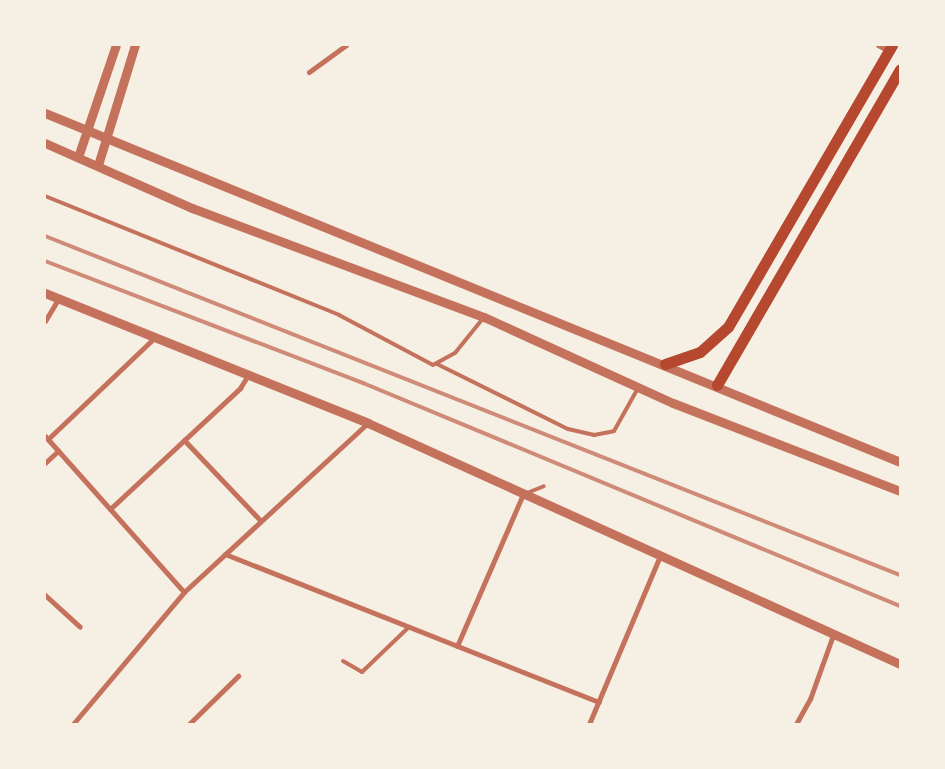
<!DOCTYPE html>
<html>
<head>
<meta charset="utf-8">
<style>
  body { margin:0 }
  #map { position:relative; width:945px; height:769px; overflow:hidden; background:#f6efe4; font-family:"Nunito Sans",sans-serif }
  div>[style] { position:absolute }
  .service>* { height:4px; margin:-2px; padding:0 2px; transform-origin:2px; border-radius:2px; background:#c5725c }
  .minor>* { height:5px; margin:-2.5px; padding:0 2.5px; transform-origin:2.5px; border-radius:2.5px; background:#c5725c }
  .tertiary>* { height:9px; margin:-4.5px; padding:0 4.5px; transform-origin:4.5px; border-radius:4.5px; background:#c5725c }
  .primary>* { height:11px; margin:-5.5px; padding:0 5.5px; transform-origin:5.5px; border-radius:5.5px; background:#b5482f }
  .rail>* { height:4px; margin:-2px; padding:0 2px; transform-origin:2px; border-radius:2px; background:#cf8b77 }
  span { translate:-50% -50%; white-space:nowrap; text-align:center; line-height:1.15; -webkit-text-stroke:4px #f6efe4; paint-order:stroke }
  .frame { position:absolute; inset:0; border:46px solid #f6efe4; pointer-events:none }
</style>
</head>
<body>
<div id="map">
  <div class="service">
    <i style="left:45px;top:196px;width:317px;rotate:22deg"></i>
    <i style="left:339px;top:315px;width:106px;rotate:28deg"></i>
    <i style="left:433px;top:365px;width:25px;rotate:-29deg"></i>
    <i style="left:455px;top:353px;width:46px;rotate:-51.1deg"></i>
    <i style="left:437px;top:364px;width:146px;rotate:26.4deg"></i>
    <i style="left:568px;top:429px;width:27px;rotate:13deg"></i>
    <i style="left:594px;top:435px;width:20px;rotate:-11deg"></i>
    <i style="left:614px;top:431px;width:49px;rotate:-60.8deg"></i>
    <i style="left:527px;top:493px;width:18px;rotate:-22deg"></i>
    <i style="left:343px;top:661px;width:22px;rotate:30deg"></i>
    <i style="left:362px;top:672px;width:65px;rotate:-43.8deg"></i>
  </div>
  <div class="minor">
    <i style="left:878px;top:45px;width:13px;rotate:29deg"></i>
    <i style="left:309px;top:72px;width:46px;rotate:-36.1deg"></i>
    <i style="left:45px;top:321px;width:27px;rotate:-59deg"></i>
    <i style="left:45px;top:436px;width:209px;rotate:48.3deg"></i>
    <i style="left:48px;top:439px;width:148px;rotate:-43.6deg"></i>
    <i style="left:184px;top:440px;width:110px;rotate:46.5deg"></i>
    <i style="left:45px;top:463px;width:18px;rotate:-43deg"></i>
    <i style="left:110px;top:509px;width:178px;rotate:-42.9deg"></i>
    <i style="left:240px;top:388px;width:15px;rotate:-58deg"></i>
    <i style="left:225px;top:554px;width:402px;rotate:21.6deg"></i>
    <i style="left:45px;top:595px;width:47px;rotate:42.4deg"></i>
    <i style="left:457px;top:646px;width:166px;rotate:-66.5deg"></i>
    <i style="left:73px;top:724px;width:172px;rotate:-49.9deg"></i>
    <i style="left:184px;top:592px;width:250px;rotate:-42.6deg"></i>
    <i style="left:189px;top:724px;width:69px;rotate:-44.4deg"></i>
    <i style="left:589px;top:724px;width:182px;rotate:-67.1deg"></i>
    <i style="left:796px;top:724px;width:29px;rotate:-61deg"></i>
    <i style="left:810px;top:699px;width:68px;rotate:-70.2deg"></i>
  </div>
  <div class="tertiary">
    <i style="left:45px;top:113px;width:923px;rotate:22.2deg"></i>
    <i style="left:45px;top:143px;width:161px;rotate:23.9deg"></i>
    <i style="left:192px;top:208px;width:312px;rotate:20.5deg"></i>
    <i style="left:484px;top:317px;width:208px;rotate:24.5deg"></i>
    <i style="left:673px;top:403px;width:243px;rotate:21.2deg"></i>
    <i style="left:78px;top:157px;width:118px;rotate:-71.3deg"></i>
    <i style="left:98px;top:165px;width:126px;rotate:-72.9deg"></i>
    <i style="left:45px;top:293px;width:348px;rotate:21.9deg"></i>
    <i style="left:368px;top:423px;width:584px;rotate:24.37deg"></i>
  </div>
  <div class="primary">
    <i style="left:665px;top:364px;width:37px;rotate:-19deg"></i>
    <i style="left:700px;top:352px;width:38px;rotate:-42deg"></i>
    <i style="left:728px;top:327px;width:326px;rotate:-59.8deg"></i>
    <i style="left:717px;top:385px;width:365px;rotate:-59.9deg"></i>
  </div>
  <div class="rail">
    <i style="left:45px;top:236px;width:920px;rotate:21.63deg"></i>
    <i style="left:45px;top:261px;width:341px;rotate:21deg"></i>
    <i style="left:363px;top:383px;width:581px;rotate:22.55deg"></i>
  </div>
  <div class="frame"></div>
</div>
</body>
</html>
